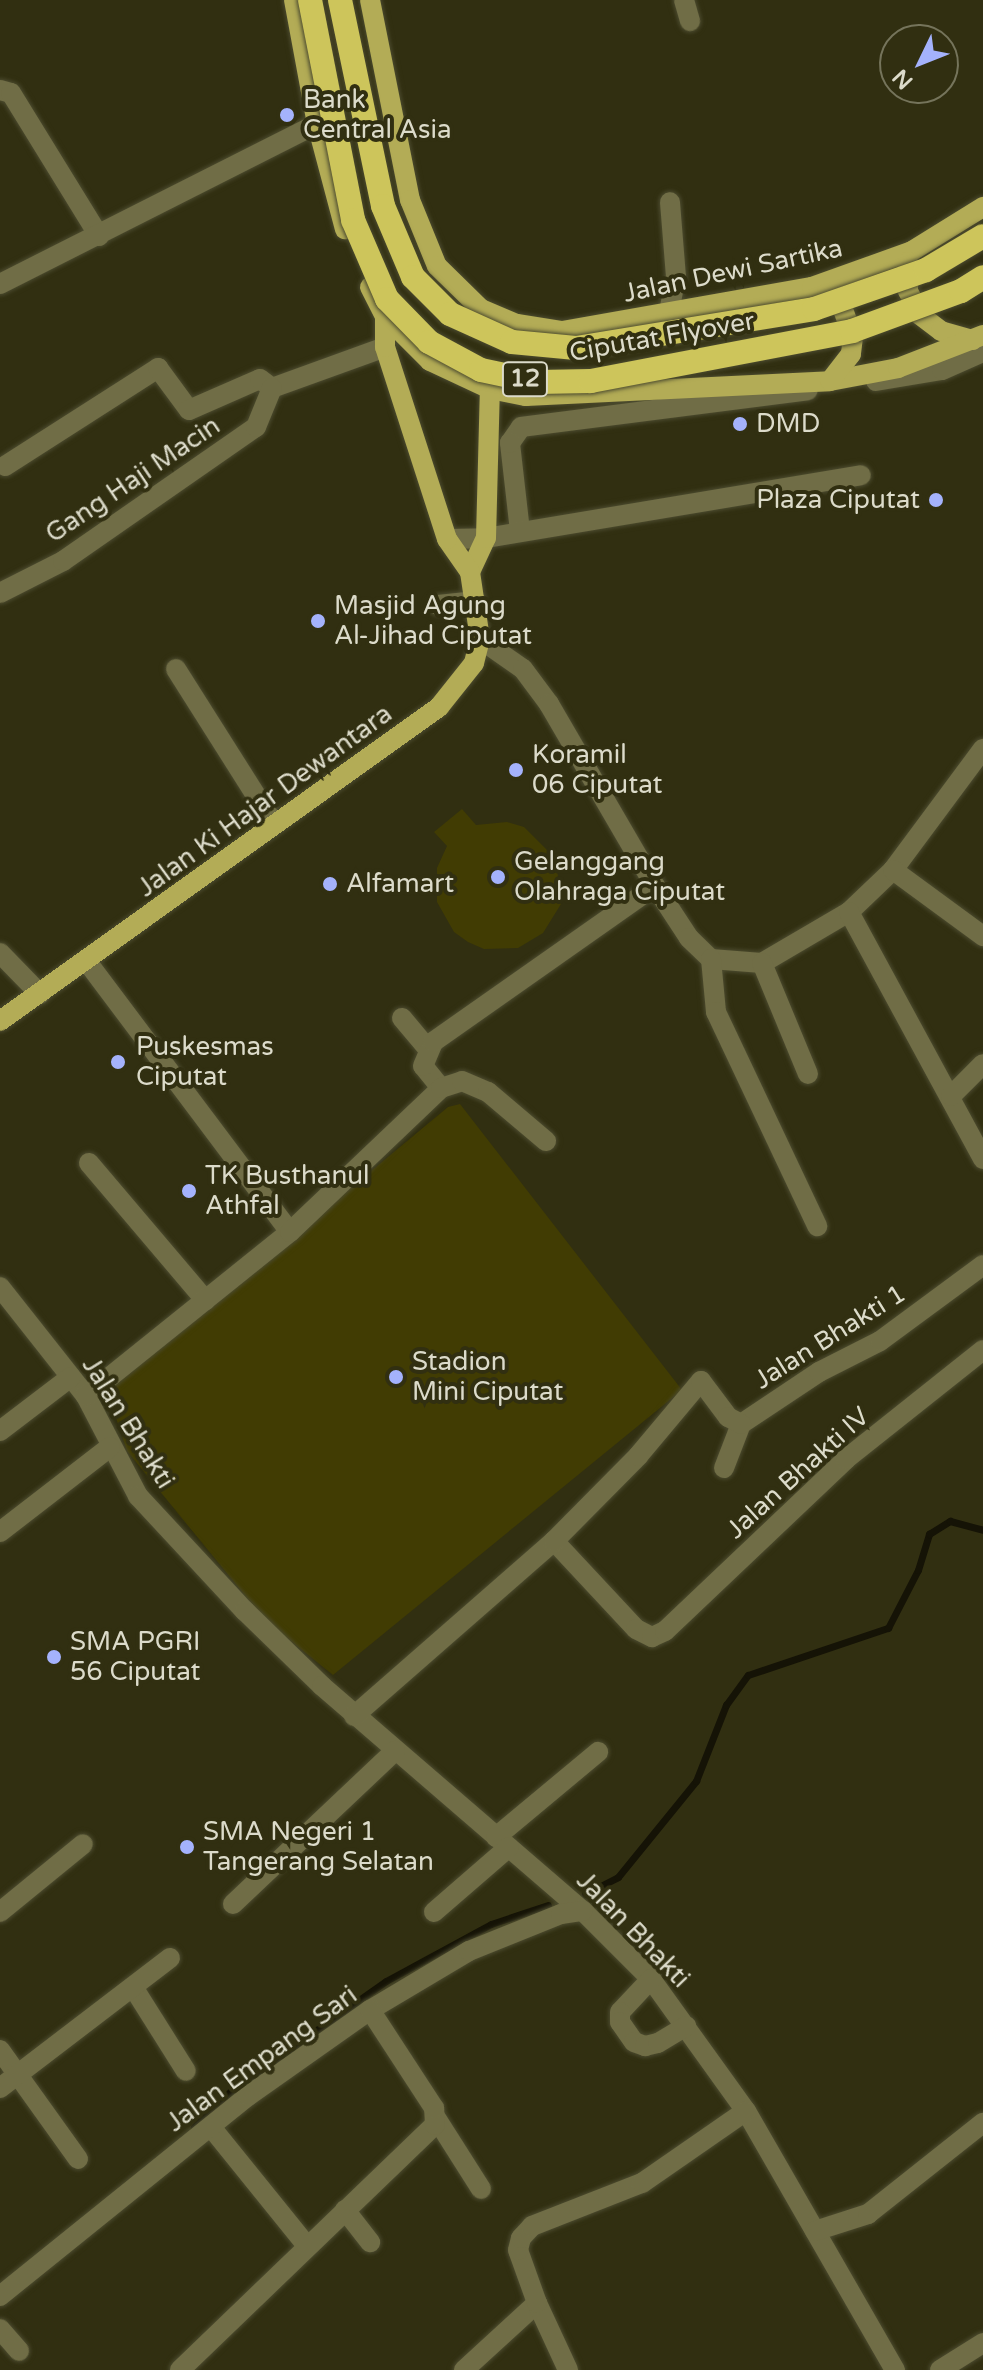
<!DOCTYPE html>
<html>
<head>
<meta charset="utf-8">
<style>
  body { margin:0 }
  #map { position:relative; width:983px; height:2370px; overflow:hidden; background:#312f11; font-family:"Varela Round",sans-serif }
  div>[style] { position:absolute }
  .green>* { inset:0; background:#413c03 }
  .stream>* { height:7px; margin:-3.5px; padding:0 3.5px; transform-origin:3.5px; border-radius:3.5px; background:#151306 }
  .roads { filter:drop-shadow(0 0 2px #4c4b2f) drop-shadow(0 0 2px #4c4b2f) }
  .minor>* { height:20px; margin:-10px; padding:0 10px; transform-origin:10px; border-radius:10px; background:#706d46 }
  .major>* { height:20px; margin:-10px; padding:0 10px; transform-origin:10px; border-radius:10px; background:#b3ac56 }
  .bridges { filter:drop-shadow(0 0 2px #4c4b2f) drop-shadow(0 0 2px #4c4b2f) }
  .highway-bridge>* { height:24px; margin:-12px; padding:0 12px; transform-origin:12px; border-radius:12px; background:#cdc55b }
  .dots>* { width:22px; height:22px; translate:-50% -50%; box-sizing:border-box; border:4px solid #312f11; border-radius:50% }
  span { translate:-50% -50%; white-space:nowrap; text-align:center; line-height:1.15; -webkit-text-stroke:8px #312f11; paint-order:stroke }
  .shield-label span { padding:2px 6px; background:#312f11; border:2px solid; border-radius:6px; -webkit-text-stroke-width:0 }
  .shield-label { font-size:24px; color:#dcdbca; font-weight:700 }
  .poi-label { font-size:26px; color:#dcdbca }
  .left { translate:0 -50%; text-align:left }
  .right { translate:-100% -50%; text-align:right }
  .street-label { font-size:26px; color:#dcdbca }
  .north { position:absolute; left:879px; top:24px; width:80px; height:80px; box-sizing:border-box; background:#312f11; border:2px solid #75745b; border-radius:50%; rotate:227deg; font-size:22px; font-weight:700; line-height:32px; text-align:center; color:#dcdbca }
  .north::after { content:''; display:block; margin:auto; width:28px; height:36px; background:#a4b2fc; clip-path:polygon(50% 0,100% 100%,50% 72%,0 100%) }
</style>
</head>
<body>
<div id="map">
  <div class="green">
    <i style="clip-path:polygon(462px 809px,476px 825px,507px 822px,524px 827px,556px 859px,561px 904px,543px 933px,518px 948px,484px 949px,468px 942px,454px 932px,437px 902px,437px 868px,447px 846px,434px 832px)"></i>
    <i style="clip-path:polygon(460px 1104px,682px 1390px,333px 1675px,266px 1621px,127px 1451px,107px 1391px,448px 1107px)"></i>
  </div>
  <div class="stream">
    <i style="left:585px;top:1894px;width:37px;rotate:-27deg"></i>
    <i style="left:618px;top:1877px;width:124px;rotate:-50.9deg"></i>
    <i style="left:696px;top:1781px;width:82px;rotate:-68.5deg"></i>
    <i style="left:726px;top:1705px;width:37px;rotate:-54deg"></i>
    <i style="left:748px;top:1675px;width:148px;rotate:-18.6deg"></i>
    <i style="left:888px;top:1628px;width:65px;rotate:-62.7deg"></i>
    <i style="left:918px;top:1570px;width:38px;rotate:-73deg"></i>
    <i style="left:929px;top:1534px;width:25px;rotate:-32deg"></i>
    <i style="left:950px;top:1521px;width:34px;rotate:15deg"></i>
    <i style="left:194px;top:2127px;width:54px;rotate:-44.3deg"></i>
    <i style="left:233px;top:2089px;width:187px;rotate:-35.2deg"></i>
    <i style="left:386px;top:1981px;width:119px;rotate:-28.5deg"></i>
    <i style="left:491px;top:1924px;width:60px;rotate:-18.4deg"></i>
  </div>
  <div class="roads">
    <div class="minor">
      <i style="left:684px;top:0;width:22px;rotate:74deg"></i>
      <i style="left:0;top:90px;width:11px;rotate:15deg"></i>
      <i style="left:11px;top:93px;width:168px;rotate:58.4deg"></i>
      <i style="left:0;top:284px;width:355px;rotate:-26.8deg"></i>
      <i style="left:669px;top:312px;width:36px;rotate:-79deg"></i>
      <i style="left:676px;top:277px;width:75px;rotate:-94.6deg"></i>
      <i style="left:876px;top:381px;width:67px;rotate:-9.5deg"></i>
      <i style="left:942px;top:370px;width:45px;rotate:-23.7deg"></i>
      <i style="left:5px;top:466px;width:182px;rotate:-32.6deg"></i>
      <i style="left:158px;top:368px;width:52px;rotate:53.6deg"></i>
      <i style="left:189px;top:410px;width:77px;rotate:-23.6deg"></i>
      <i style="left:260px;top:379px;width:15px;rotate:37deg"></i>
      <i style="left:272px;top:388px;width:120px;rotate:-19.9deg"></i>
      <i style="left:520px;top:531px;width:89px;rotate:-96.5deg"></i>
      <i style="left:510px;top:443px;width:19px;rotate:-55deg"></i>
      <i style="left:521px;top:427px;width:289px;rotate:-7.3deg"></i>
      <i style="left:447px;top:539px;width:39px;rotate:-1deg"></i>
      <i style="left:486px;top:538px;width:380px;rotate:-9.5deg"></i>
      <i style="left:0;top:593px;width:71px;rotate:-26.9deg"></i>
      <i style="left:63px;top:561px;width:235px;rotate:-34.8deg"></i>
      <i style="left:256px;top:427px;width:42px;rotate:-67.7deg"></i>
      <i style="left:438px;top:605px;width:38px;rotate:-6deg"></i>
      <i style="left:480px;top:639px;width:52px;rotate:34.9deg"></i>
      <i style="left:523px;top:669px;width:44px;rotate:53.4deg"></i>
      <i style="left:549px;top:704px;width:211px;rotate:59.8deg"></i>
      <i style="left:655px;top:886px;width:62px;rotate:56.8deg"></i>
      <i style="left:689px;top:938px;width:30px;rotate:44deg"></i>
      <i style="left:711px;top:959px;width:51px;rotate:4.5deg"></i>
      <i style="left:762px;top:963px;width:101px;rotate:-30.4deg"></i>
      <i style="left:849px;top:912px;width:61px;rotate:-43.7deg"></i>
      <i style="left:893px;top:870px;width:151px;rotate:-53.4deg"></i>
      <i style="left:176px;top:669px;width:183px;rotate:57.7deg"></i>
      <i style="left:893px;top:870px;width:112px;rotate:36.3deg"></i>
      <i style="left:849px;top:912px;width:281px;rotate:61.5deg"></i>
      <i style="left:0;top:953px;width:57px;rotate:45.7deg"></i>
      <i style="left:711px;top:959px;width:53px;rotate:84.6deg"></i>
      <i style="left:716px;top:1012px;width:237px;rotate:64.7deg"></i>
      <i style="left:88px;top:963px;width:336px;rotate:53.1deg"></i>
      <i style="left:762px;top:963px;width:120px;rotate:67.5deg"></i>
      <i style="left:402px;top:1018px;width:39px;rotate:50deg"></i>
      <i style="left:441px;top:1088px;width:28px;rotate:-129deg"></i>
      <i style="left:423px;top:1066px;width:26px;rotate:-67deg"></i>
      <i style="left:433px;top:1042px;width:271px;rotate:-35.1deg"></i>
      <i style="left:951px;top:1096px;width:45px;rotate:-45deg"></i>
      <i style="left:89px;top:1163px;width:180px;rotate:49.7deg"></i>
      <i style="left:0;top:1287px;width:139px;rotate:51.7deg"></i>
      <i style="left:86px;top:1396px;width:113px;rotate:62.5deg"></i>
      <i style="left:138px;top:1496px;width:157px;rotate:47.1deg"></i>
      <i style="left:245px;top:1611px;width:107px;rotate:44.2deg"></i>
      <i style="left:322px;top:1686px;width:345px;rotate:40.8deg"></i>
      <i style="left:583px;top:1911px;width:96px;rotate:45deg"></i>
      <i style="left:651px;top:1979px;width:163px;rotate:54.3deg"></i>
      <i style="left:746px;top:2111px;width:299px;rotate:60.1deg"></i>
      <i style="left:86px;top:1396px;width:262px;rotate:-38.8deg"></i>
      <i style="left:290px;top:1232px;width:209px;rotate:-43.6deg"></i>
      <i style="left:441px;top:1088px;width:22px;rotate:-18deg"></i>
      <i style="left:462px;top:1081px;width:28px;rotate:23deg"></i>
      <i style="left:488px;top:1092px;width:76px;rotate:40.2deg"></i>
      <i style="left:0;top:1431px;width:89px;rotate:-37.3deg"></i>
      <i style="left:724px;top:1468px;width:47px;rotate:-68.9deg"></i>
      <i style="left:741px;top:1424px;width:94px;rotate:-33.7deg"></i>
      <i style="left:819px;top:1372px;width:68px;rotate:-26.9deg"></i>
      <i style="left:880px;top:1341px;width:128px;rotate:-36.4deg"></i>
      <i style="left:0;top:1532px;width:139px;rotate:-37.7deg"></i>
      <i style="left:554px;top:1541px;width:120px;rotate:47deg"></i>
      <i style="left:636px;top:1629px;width:18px;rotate:27deg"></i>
      <i style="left:652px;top:1637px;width:14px;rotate:-25deg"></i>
      <i style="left:665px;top:1631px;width:250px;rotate:-43.5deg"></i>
      <i style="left:846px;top:1459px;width:175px;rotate:-38.5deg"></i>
      <i style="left:354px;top:1716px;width:266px;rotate:-41.2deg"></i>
      <i style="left:554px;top:1541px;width:120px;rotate:-45.3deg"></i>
      <i style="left:638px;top:1456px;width:98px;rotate:-50deg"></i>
      <i style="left:701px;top:1381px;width:45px;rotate:53.1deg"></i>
      <i style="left:728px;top:1417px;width:15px;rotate:28deg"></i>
      <i style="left:496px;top:1837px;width:133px;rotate:-39.8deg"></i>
      <i style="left:233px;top:1904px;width:223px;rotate:-43.4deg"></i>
      <i style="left:0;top:1912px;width:107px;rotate:-39.3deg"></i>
      <i style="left:434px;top:1912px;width:99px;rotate:-40.9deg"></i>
      <i style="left:651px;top:1979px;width:45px;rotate:133.2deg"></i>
      <i style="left:620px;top:2012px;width:10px;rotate:90deg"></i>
      <i style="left:620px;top:2022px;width:24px;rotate:55deg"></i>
      <i style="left:634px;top:2042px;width:12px;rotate:20deg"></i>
      <i style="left:645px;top:2046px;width:13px;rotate:-13deg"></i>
      <i style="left:658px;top:2043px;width:33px;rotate:-31deg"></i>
      <i style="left:133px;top:1987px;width:99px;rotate:57.8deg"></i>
      <i style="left:0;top:2050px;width:134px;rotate:54.4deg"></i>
      <i style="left:0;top:2088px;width:214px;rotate:-37.4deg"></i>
      <i style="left:436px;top:2118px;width:84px;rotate:57.6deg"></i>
      <i style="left:211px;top:2127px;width:153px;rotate:51.1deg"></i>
      <i style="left:345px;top:2210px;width:41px;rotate:52deg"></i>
      <i style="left:815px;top:2231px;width:56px;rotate:-17.8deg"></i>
      <i style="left:868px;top:2214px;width:147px;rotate:-38.4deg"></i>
      <i style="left:0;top:2296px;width:319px;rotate:-38.9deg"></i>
      <i style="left:248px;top:2096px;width:149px;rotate:-35.2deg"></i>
      <i style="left:370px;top:2010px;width:115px;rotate:-30.8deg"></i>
      <i style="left:469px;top:1951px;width:99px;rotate:-21.9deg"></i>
      <i style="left:561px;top:1914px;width:22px;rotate:-8deg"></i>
      <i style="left:0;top:2329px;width:29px;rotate:49deg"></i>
      <i style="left:180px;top:2370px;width:354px;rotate:-43.9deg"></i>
      <i style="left:435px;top:2125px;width:17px;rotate:-93deg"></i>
      <i style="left:434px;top:2108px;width:117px;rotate:-123.1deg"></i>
      <i style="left:464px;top:2370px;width:99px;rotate:-42.5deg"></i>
      <i style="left:568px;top:2370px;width:74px;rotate:-114.8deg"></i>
      <i style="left:537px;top:2303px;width:56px;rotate:-109.7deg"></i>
      <i style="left:518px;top:2250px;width:12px;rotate:-76deg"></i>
      <i style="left:521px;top:2238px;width:16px;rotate:-47deg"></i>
      <i style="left:532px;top:2226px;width:118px;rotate:-21.4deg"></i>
      <i style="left:642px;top:2183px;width:126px;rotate:-34.7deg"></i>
      <i style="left:940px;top:2370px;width:51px;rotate:-32.1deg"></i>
    </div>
    <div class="major">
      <i style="left:294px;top:0;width:126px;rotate:79.5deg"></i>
      <i style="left:317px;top:124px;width:109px;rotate:75.1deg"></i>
      <i style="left:370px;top:0;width:204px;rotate:78.7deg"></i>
      <i style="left:410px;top:200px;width:71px;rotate:67.8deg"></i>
      <i style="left:437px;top:266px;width:62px;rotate:44.3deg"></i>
      <i style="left:481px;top:309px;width:39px;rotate:23deg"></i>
      <i style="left:517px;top:324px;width:46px;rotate:8.8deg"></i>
      <i style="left:562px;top:331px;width:254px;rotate:-10deg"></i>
      <i style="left:812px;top:287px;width:106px;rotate:-19.8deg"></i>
      <i style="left:912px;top:251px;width:84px;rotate:-31.8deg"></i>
      <i style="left:908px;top:262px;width:29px;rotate:90deg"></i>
      <i style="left:908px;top:291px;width:27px;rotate:63deg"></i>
      <i style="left:920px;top:315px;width:26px;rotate:37deg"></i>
      <i style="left:941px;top:331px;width:33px;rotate:16deg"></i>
      <i style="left:370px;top:287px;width:33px;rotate:63deg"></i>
      <i style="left:385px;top:316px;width:64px;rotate:45deg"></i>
      <i style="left:430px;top:361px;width:66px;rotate:25deg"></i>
      <i style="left:490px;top:389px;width:37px;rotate:11deg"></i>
      <i style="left:526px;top:396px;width:304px;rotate:-2.8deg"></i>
      <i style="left:830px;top:381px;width:69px;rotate:-10.8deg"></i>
      <i style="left:898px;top:368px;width:91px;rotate:-21.2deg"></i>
      <i style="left:827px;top:293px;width:18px;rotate:38deg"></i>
      <i style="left:841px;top:304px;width:35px;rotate:70deg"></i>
      <i style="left:853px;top:337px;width:17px;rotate:97deg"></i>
      <i style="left:851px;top:354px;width:34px;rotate:128deg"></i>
      <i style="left:470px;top:572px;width:38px;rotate:-65deg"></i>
      <i style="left:486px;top:538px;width:149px;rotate:-88.5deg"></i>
      <i style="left:0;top:1021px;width:540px;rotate:-35.57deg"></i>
      <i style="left:439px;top:707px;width:56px;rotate:-51.5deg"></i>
      <i style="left:474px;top:663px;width:25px;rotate:-76deg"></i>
      <i style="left:480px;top:639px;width:68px;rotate:-98.5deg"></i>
      <i style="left:470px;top:572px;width:40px;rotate:-124.9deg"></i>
      <i style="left:447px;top:539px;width:202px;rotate:-107.9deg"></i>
      <i style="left:385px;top:347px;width:31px;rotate:-90deg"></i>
    </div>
  </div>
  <div class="bridges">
    <div class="highway-bridge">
      <i style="left:310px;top:0;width:224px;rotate:78.9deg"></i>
      <i style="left:353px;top:220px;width:86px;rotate:66.7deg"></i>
      <i style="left:387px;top:299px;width:60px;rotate:45.7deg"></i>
      <i style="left:429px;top:342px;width:59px;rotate:28.3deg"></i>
      <i style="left:481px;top:370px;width:58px;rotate:11.9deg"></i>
      <i style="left:538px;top:382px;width:53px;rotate:-1.1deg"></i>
      <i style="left:591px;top:381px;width:266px;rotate:-10.8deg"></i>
      <i style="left:852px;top:331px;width:116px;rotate:-20.2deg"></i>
      <i style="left:961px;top:291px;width:26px;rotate:-32deg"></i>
      <i style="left:340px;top:0;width:210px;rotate:78.2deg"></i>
      <i style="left:383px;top:206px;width:77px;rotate:67.1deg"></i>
      <i style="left:413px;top:277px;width:52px;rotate:45deg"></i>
      <i style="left:450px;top:314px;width:68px;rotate:24.3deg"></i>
      <i style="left:512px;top:342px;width:64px;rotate:5.4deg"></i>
      <i style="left:576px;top:348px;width:241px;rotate:-9.3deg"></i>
      <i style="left:814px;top:309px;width:119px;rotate:-19.2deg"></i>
      <i style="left:926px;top:270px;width:66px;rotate:-30.8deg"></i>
    </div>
  </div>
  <div class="dots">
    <i style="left:287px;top:115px;background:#a4b2fc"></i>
    <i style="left:740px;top:424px;background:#a4b2fc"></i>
    <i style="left:936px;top:500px;background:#a4b2fc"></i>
    <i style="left:318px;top:621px;background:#a4b2fc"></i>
    <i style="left:516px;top:770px;background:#a4b2fc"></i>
    <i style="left:498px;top:877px;background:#a4b2fc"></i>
    <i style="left:330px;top:884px;background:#a4b2fc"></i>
    <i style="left:118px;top:1062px;background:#a4b2fc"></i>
    <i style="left:189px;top:1191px;background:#a4b2fc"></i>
    <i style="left:396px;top:1377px;background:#a4b2fc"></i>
    <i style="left:54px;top:1657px;background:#a4b2fc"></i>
    <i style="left:187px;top:1847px;background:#a4b2fc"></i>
  </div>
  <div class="shield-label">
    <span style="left:525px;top:379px">12</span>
  </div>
  <div class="poi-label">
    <span class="left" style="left:303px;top:115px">Bank<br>Central Asia</span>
    <span class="left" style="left:756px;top:424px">DMD</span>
    <span class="right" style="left:920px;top:500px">Plaza Ciputat</span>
    <span class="left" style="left:334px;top:621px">Masjid Agung<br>Al-Jihad Ciputat</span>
    <span class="left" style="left:532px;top:770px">Koramil<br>06 Ciputat</span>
    <span class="left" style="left:514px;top:877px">Gelanggang<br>Olahraga Ciputat</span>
    <span class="left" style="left:346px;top:884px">Alfamart</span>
    <span class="left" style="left:136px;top:1062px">Puskesmas<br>Ciputat</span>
    <span class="left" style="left:205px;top:1191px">TK Busthanul<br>Athfal</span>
    <span class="left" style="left:412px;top:1377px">Stadion<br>Mini Ciputat</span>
    <span class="left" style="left:70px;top:1657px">SMA PGRI<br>56 Ciputat</span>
    <span class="left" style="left:203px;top:1847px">SMA Negeri 1<br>Tangerang Selatan</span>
  </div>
  <div class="street-label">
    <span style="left:733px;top:271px;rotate:-12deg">Jalan Dewi Sartika</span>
    <span style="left:662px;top:337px;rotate:-10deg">Ciputat Flyover</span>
    <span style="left:133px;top:480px;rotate:-34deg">Gang Haji Macin</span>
    <span style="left:265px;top:801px;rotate:-36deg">Jalan Ki Hajar Dewantara</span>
    <span style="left:830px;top:1337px;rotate:-32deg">Jalan Bhakti 1</span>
    <span style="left:128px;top:1423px;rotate:58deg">Jalan Bhakti</span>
    <span style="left:798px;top:1473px;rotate:-42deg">Jalan Bhakti IV</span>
    <span style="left:633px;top:1930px;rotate:46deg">Jalan Bhakti</span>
    <span style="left:262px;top:2059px;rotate:-36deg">Jalan Empang Sari</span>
  </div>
  <div class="north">N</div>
</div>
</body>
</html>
